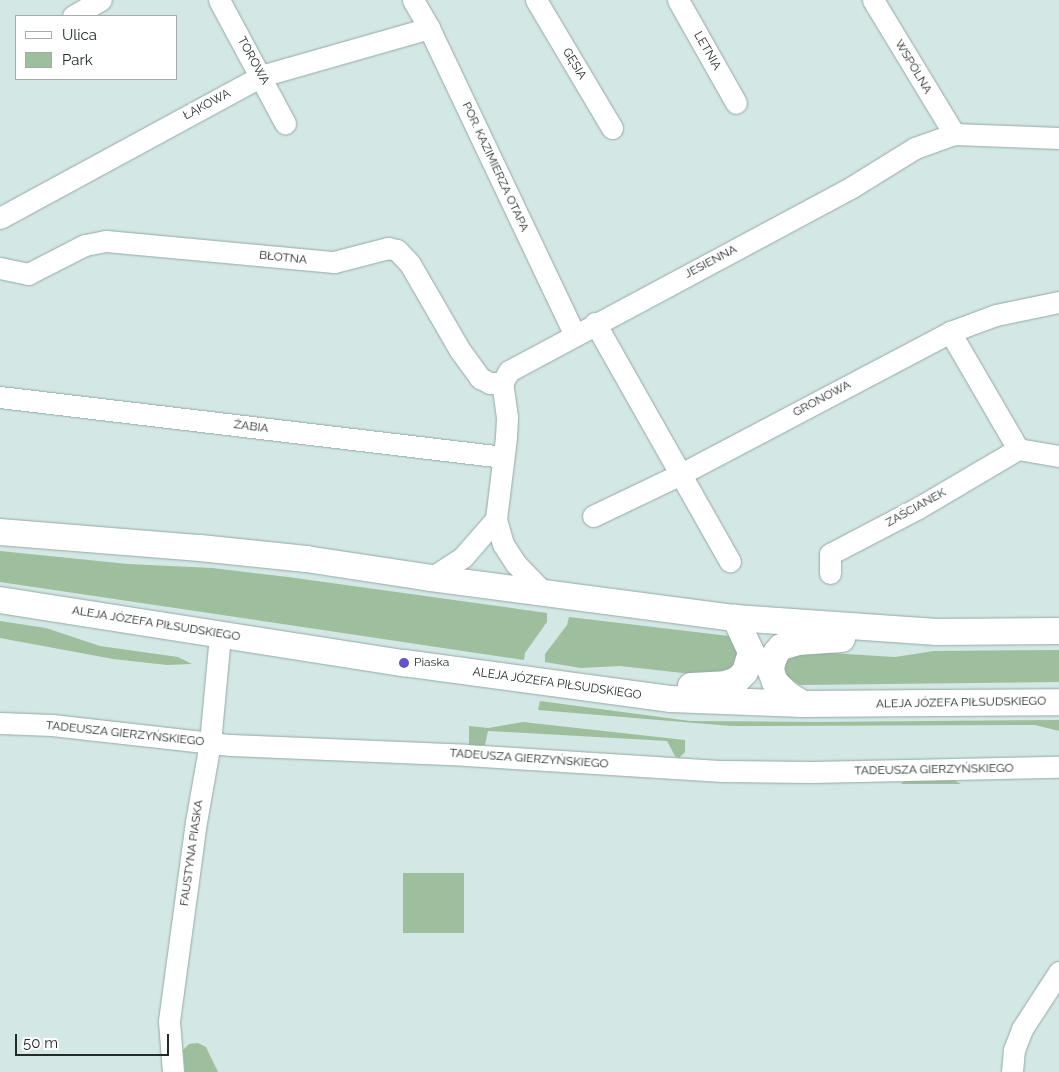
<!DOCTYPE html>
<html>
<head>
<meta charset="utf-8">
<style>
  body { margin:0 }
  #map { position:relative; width:1059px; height:1072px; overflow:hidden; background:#d3e8e4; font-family:Raleway,sans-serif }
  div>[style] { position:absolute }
  .green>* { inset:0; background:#9ebf9d; transform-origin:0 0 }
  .roads { filter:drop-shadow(0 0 1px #94a8a5) drop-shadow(0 0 1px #94a8a5) }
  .minor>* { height:21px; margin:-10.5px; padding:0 10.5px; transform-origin:10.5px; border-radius:10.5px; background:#fff }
  .major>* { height:26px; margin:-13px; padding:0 13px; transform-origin:13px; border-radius:13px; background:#fff }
  .dots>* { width:14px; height:14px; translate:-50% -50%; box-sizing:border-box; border:2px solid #fff; border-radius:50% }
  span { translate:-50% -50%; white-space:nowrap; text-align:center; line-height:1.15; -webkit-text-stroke:4.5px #fff; paint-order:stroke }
  .street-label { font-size:12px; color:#232b2a }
  .poi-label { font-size:12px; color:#232b2a }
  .left { translate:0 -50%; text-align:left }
  .legend { position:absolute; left:15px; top:15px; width:162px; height:65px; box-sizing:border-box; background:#fff; border:1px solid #a7aaaa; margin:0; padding:6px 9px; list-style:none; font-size:15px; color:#232b2a }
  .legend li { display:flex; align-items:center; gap:10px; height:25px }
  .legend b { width:25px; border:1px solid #a7aaaa }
  .scale { position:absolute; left:15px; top:1034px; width:154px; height:22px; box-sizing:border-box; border:2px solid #232b2a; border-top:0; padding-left:6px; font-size:15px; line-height:18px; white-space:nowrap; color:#232b2a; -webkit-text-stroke:4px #fff; paint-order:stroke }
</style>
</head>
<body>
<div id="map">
  <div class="green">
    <i style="clip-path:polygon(0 551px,128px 564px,212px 568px,288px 577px,547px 613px,547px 622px,525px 653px,524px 660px,0 582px)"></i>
    <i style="clip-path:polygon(569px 617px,729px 636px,735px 642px,741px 658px,728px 672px,692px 674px,620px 666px,581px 668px,545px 662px,545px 654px,567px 625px)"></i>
    <i style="clip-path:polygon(0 621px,46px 628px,100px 646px,178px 657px,192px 664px,167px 665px,113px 659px,0 638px)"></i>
    <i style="clip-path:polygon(1059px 650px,1059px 682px,800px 685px,784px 675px,783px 666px,787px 656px,798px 651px,895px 657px,934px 651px)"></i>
    <i style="clip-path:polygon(540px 701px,690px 721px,816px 722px,1059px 720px,1059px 731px,1035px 725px,731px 726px,538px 710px)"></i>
    <i style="clip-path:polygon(523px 722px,685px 740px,685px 752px,679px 758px,675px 756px,667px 741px,488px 731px,485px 745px,469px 746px,469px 726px,488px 728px)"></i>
    <i style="clip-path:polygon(952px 779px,961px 784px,901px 784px,906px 780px)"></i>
    <i style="left:464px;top:873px;width:60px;height:61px;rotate:90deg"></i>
    <i style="clip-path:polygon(198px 1043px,206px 1047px,218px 1072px,185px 1072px,183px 1050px,189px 1044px)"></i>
  </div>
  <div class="roads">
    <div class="minor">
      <i style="left:219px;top:0;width:140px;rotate:61.8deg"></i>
      <i style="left:413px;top:0;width:32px;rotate:60deg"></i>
      <i style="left:429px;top:28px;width:339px;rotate:64.6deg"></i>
      <i style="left:536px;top:0;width:149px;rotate:59.3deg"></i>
      <i style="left:678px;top:0;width:118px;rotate:60.6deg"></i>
      <i style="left:873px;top:0;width:157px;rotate:58.8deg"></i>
      <i style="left:73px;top:16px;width:32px;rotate:-30deg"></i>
      <i style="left:0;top:218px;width:297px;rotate:-28.5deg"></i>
      <i style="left:261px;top:76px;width:175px;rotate:-15.9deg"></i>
      <i style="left:0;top:268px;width:29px;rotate:12deg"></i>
      <i style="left:28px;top:274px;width:64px;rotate:-27deg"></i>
      <i style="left:85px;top:245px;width:21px;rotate:-11deg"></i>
      <i style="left:106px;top:241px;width:229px;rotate:5.3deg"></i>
      <i style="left:334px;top:262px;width:56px;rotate:-14.5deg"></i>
      <i style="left:388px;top:248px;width:9px;rotate:13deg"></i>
      <i style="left:397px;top:250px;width:19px;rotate:47deg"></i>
      <i style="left:410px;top:264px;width:98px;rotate:60deg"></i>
      <i style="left:459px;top:349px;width:36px;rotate:54deg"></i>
      <i style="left:480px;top:378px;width:11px;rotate:27deg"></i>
      <i style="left:490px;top:383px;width:12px"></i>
      <i style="left:595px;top:323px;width:274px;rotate:60.5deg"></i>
      <i style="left:950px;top:332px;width:135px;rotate:59.8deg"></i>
      <i style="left:1018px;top:449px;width:42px;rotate:9.7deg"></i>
      <i style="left:0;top:397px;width:507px;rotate:6.8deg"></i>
      <i style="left:593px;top:516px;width:98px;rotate:-25.5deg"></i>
      <i style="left:681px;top:474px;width:304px;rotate:-27.8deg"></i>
      <i style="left:950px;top:332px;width:49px;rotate:-20.3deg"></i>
      <i style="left:996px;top:315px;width:64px;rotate:-11.7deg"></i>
      <i style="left:830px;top:573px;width:19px;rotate:-90deg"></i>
      <i style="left:830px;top:554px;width:99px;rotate:-27.6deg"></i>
      <i style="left:918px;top:508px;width:116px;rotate:-30.5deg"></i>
      <i style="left:431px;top:578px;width:38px;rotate:-33deg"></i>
      <i style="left:463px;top:557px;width:50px;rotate:-49deg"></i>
      <i style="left:544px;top:593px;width:40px;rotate:-134deg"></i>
      <i style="left:516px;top:564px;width:24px;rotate:-123deg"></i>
      <i style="left:503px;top:544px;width:26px;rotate:-106deg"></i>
      <i style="left:496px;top:519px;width:83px;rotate:-83deg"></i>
      <i style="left:506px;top:437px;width:20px;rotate:-87deg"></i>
      <i style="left:507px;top:417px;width:34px;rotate:-98deg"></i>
      <i style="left:502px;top:383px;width:14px;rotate:-60deg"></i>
      <i style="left:509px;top:371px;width:389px;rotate:-28.2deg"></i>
      <i style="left:852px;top:187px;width:74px;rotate:-31.8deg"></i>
      <i style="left:915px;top:148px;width:41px;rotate:-19.7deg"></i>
      <i style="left:954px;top:134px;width:105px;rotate:2.2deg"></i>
      <i style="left:0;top:723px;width:52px;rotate:2.2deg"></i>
      <i style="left:52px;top:725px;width:180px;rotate:6.4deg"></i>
      <i style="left:231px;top:745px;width:235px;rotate:2.4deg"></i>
      <i style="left:466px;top:755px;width:257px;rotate:3.6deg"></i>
      <i style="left:723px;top:771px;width:88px;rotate:0.7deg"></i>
      <i style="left:811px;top:772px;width:248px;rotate:-1.2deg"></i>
      <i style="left:173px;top:1072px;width:51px;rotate:-94.5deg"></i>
      <i style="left:169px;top:1021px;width:201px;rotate:-82.3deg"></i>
      <i style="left:196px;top:822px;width:80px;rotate:-80deg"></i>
      <i style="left:210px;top:743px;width:108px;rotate:-84.7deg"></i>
      <i style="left:1012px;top:1072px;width:22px;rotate:-85deg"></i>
      <i style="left:1014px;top:1050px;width:22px;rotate:-69deg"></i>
      <i style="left:1022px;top:1029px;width:68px;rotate:-57deg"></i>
    </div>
    <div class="major">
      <i style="left:0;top:532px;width:201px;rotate:4.6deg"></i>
      <i style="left:200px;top:548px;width:107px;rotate:5.9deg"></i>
      <i style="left:306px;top:559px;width:126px;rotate:8.6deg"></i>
      <i style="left:431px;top:578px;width:307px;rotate:7.5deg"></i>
      <i style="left:735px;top:618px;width:202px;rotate:4deg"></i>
      <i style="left:937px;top:632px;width:122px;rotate:-0.5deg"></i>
      <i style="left:0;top:600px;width:409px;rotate:8.9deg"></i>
      <i style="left:404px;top:663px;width:268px;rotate:7.7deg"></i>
      <i style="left:670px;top:699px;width:133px;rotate:2.2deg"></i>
      <i style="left:803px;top:704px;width:256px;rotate:-0.4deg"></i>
      <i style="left:691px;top:686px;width:34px;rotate:-3deg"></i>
      <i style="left:725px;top:684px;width:13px;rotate:-18deg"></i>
      <i style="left:737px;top:680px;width:11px;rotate:-45deg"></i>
      <i style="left:745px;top:672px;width:21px;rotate:-73deg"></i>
      <i style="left:751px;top:652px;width:38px;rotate:-115deg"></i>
      <i style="left:803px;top:704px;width:19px;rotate:-148deg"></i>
      <i style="left:787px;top:694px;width:17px;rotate:-135deg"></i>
      <i style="left:775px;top:682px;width:12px;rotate:-110deg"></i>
      <i style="left:771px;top:671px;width:8px;rotate:-83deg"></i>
      <i style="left:772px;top:663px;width:11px;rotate:-68deg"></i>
      <i style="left:776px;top:653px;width:8px;rotate:-50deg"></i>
      <i style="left:781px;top:647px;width:18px;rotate:-16deg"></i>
      <i style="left:798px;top:642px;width:44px;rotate:-3.9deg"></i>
    </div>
  </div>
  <div class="dots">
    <i style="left:404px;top:663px;background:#6752cb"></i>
  </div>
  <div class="street-label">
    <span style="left:707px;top:51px;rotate:60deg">LETNIA</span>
    <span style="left:253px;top:61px;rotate:61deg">TOROWA</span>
    <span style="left:574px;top:64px;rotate:59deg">GĘSIA</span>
    <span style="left:913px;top:67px;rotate:59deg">WSPÓLNA</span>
    <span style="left:207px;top:105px;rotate:-28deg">ŁĄKOWA</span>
    <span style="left:495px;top:167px;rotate:65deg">POR. KAZIMIERZA OTAPA</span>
    <span style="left:283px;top:258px;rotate:6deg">BŁOTNA</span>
    <span style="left:711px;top:262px;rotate:-28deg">JESIENNA</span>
    <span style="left:822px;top:399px;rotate:-28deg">GRONOWA</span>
    <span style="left:251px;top:427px;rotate:7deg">ŻABIA</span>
    <span style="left:916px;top:508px;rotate:-29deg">ZAŚCIANEK</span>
    <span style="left:156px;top:624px;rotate:9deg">ALEJA JÓZEFA PIŁSUDSKIEGO</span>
    <span style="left:557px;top:684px;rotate:8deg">ALEJA JÓZEFA PIŁSUDSKIEGO</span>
    <span style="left:961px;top:703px;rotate:-1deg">ALEJA JÓZEFA PIŁSUDSKIEGO</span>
    <span style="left:125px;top:734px;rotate:6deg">TADEUSZA GIERZYŃSKIEGO</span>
    <span style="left:529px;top:759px;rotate:4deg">TADEUSZA GIERZYŃSKIEGO</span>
    <span style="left:934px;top:770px;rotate:-1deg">TADEUSZA GIERZYŃSKIEGO</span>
    <span style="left:192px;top:853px;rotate:-82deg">FAUSTYNA PIASKA</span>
  </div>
  <div class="poi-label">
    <span class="left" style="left:414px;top:663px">Piaska</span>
  </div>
  <ul class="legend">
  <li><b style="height:6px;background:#fff"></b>Ulica</li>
  <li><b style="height:14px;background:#9ebf9d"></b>Park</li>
  </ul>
  <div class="scale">50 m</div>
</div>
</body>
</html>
